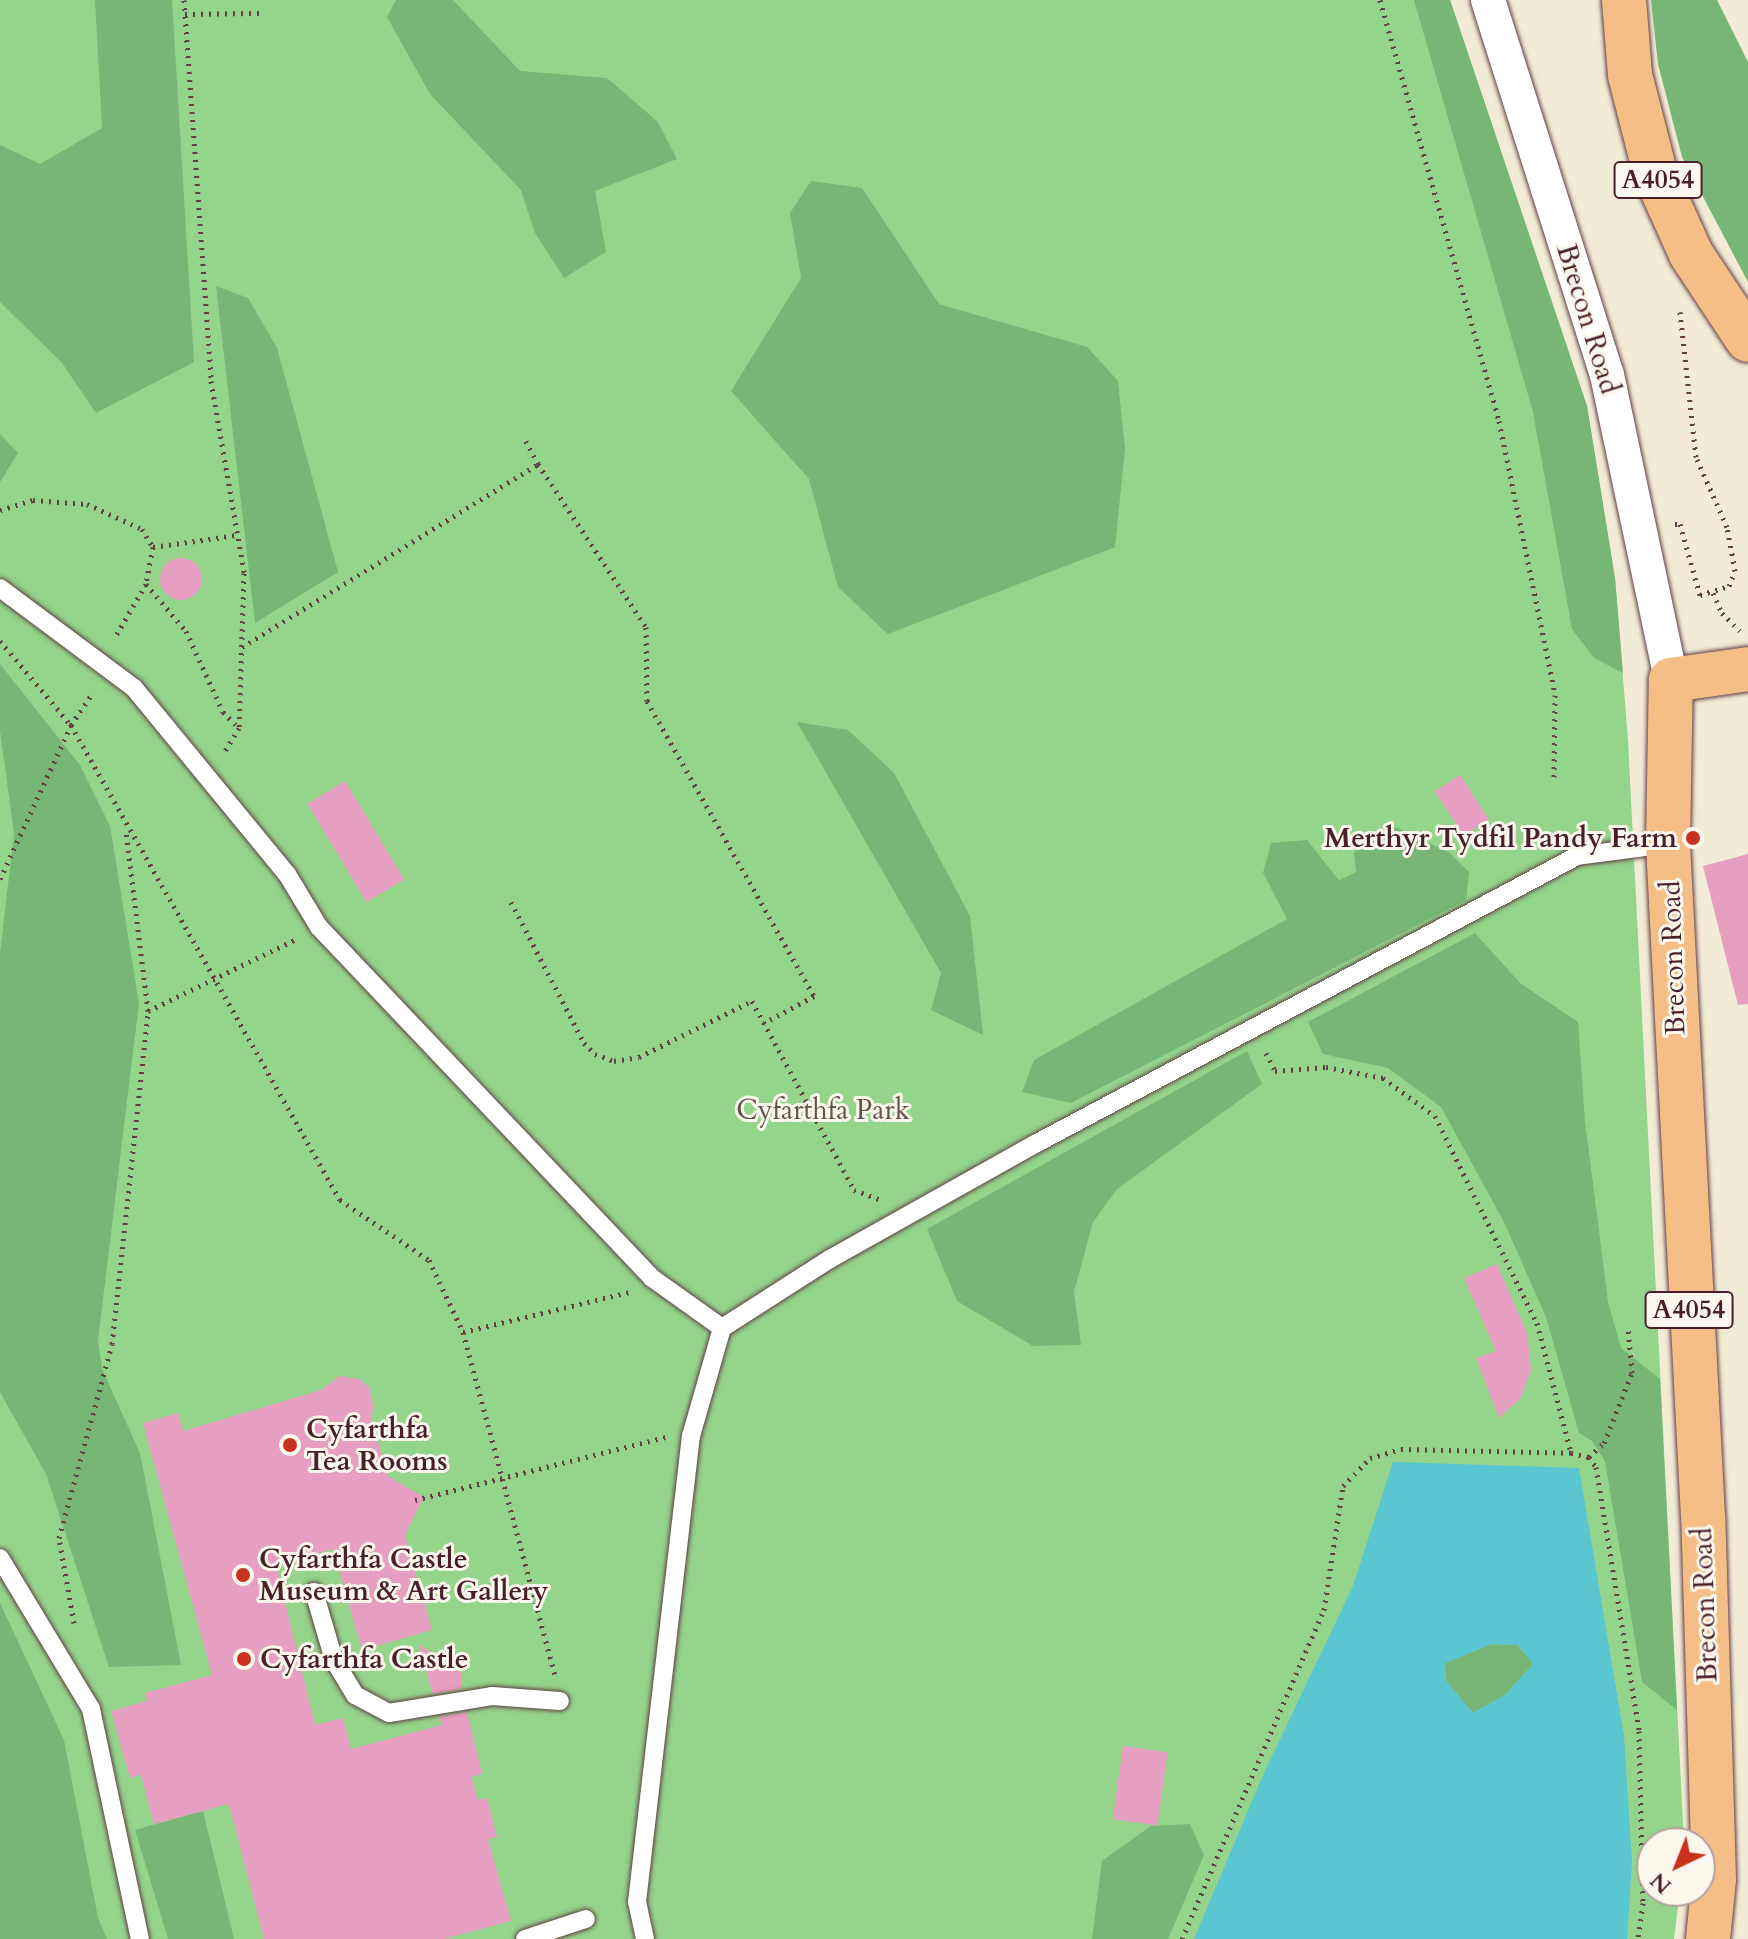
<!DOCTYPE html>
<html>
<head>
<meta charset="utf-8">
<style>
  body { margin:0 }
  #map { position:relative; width:1748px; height:1939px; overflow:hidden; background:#f2ecd6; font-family:Cardo,serif }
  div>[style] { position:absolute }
  .green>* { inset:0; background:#94d48b }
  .forest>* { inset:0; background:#77b677 }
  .water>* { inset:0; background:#5ac6d2 }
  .building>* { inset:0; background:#e69fc0; transform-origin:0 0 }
  .round { border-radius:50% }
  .path>* { height:5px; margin-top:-2.5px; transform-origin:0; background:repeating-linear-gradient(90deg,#633e45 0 2px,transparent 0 8px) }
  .roads { filter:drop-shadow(0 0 2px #633e45) drop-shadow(0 0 2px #633e45) }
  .service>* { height:18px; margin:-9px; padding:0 9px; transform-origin:9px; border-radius:9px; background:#fff }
  .minor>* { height:34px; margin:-17px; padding:0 17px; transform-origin:17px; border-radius:17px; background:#fff }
  .primary>* { height:44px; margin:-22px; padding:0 22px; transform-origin:22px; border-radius:22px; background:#f6be87 }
  .dots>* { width:22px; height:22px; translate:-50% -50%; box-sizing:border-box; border:4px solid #fbf7ec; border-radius:50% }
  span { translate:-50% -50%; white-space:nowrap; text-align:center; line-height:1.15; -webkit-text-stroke:6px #fbf7ec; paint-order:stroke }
  .shield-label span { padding:2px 6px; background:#fbf7ec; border:2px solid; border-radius:6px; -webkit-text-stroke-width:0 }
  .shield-label { font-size:26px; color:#4a1f2b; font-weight:700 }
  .street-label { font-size:28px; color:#4a1f2b }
  .poi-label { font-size:28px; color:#4a1f2b; font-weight:700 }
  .right { translate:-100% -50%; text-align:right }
  .left { translate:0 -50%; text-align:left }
  .park-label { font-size:28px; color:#605548 }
  .north { position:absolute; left:1636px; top:1827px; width:80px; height:80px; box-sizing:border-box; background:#fbf7ec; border:2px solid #b4a19f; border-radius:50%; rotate:223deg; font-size:22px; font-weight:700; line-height:32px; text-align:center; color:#4a1f2b }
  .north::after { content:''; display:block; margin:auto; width:28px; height:36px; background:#c8321e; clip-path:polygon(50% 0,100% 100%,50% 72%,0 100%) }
</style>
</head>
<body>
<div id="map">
  <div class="green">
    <i style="clip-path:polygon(0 0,1450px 0,1587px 406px,1615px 578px,1628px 740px,1684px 1843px,1652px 1843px,1652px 1891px,1680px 1891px,1674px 1939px,0 1939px)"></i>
  </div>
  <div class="forest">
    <i style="clip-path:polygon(95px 0,172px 0,194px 362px,96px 413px,62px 363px,0 302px,0 145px,40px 164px,102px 128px)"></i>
    <i style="clip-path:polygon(396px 0,453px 0,520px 71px,607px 78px,658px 122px,677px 159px,595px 191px,606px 252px,564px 278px,535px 233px,521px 190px,430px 94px,387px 17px)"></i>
    <i style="clip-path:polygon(1414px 0,1450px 0,1587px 406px,1615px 578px,1623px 673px,1594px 658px,1572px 629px,1533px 412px)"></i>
    <i style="clip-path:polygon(1651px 0,1717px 0,1748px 62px,1748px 282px,1682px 157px,1658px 64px)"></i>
    <i style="clip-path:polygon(811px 181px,862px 188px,939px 304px,1087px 347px,1118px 381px,1125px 449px,1115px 547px,888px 634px,838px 587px,809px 479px,731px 391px,801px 278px,790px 213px)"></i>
    <i style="clip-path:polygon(216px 286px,248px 298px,277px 348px,338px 572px,255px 623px)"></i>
    <i style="clip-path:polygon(0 434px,18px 453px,0 482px)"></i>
    <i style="clip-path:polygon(0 664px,80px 765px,110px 826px,139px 1003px,98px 1340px,102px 1369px,140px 1453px,181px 1665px,109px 1667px,46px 1474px,0 1392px,0 954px,14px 833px,0 731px)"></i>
    <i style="clip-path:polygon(797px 722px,848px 730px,894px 773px,970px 916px,983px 1035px,931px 1010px,941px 973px)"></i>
    <i style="clip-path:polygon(1396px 827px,1450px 853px,1469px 872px,1466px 900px,1071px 1103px,1022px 1092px,1034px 1060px,1287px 919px,1263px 873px,1271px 843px,1307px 840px,1339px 880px,1356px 872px,1354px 852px)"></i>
    <i style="clip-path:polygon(1475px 933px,1520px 983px,1578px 1022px,1585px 1121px,1608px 1302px,1621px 1348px,1660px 1379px,1677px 1710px,1642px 1682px,1605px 1461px,1592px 1441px,1579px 1433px,1546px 1317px,1504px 1222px,1441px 1107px,1388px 1068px,1323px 1054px,1308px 1022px)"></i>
    <i style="clip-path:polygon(1247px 1051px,1262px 1084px,1117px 1189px,1093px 1222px,1074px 1292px,1081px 1345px,1033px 1346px,957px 1301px,927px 1229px)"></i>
    <i style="clip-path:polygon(0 1603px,64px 1740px,98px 1918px,107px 1939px,0 1939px)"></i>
    <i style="clip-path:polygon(1492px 1644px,1518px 1645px,1533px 1664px,1505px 1695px,1473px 1713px,1446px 1681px,1445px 1663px)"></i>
    <i style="clip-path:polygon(203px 1811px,234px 1939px,168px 1939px,135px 1830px)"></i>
    <i style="clip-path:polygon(1190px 1824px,1204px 1855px,1168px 1939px,1092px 1939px,1102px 1861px,1151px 1826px)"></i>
  </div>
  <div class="water">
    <i style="clip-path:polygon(evenodd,1393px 1462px,1579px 1468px,1624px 1736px,1632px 1863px,1627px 1939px,1194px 1939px,1263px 1775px,1353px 1586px,1393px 1462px,1492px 1644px,1518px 1645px,1533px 1664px,1505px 1695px,1473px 1713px,1446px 1681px,1445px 1663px,1492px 1644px)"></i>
  </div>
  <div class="building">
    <i class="round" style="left:160px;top:558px;width:42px;height:42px"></i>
    <i style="left:1460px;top:775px;width:53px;height:30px;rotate:57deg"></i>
    <i style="left:345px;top:781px;width:115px;height:44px;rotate:59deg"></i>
    <i style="clip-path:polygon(1748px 854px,1748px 1004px,1738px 1005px,1703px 866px)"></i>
    <i style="clip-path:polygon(1497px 1264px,1527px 1333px,1531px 1370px,1520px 1399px,1499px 1418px,1476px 1358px,1496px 1351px,1464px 1278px)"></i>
    <i style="clip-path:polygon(339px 1376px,359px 1379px,369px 1387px,374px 1408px,371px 1418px,388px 1476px,424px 1497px,405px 1535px,432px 1630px,362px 1650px,333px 1549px,276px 1565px,315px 1725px,343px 1718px,351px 1749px,442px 1725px,439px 1717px,467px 1712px,482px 1774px,471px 1777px,478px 1800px,487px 1798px,497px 1837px,488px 1839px,511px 1921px,444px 1939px,264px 1939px,229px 1804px,154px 1824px,141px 1775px,130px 1778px,111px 1711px,147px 1701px,145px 1693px,212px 1675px,143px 1423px,178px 1413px,183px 1431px,321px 1390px)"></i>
    <i style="clip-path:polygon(418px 1644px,462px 1673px,461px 1689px,433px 1694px)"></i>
    <i style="left:1123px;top:1746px;width:45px;height:74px;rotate:8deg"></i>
  </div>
  <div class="path">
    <i style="left:184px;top:0;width:382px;rotate:85.9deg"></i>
    <i style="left:211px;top:381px;width:195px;rotate:80.2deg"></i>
    <i style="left:244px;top:573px;width:155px;rotate:91.8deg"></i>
    <i style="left:239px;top:728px;width:31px;rotate:121deg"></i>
    <i style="left:1380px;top:0;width:437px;rotate:74.2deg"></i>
    <i style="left:1499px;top:421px;width:280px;rotate:78.4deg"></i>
    <i style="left:1555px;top:695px;width:82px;rotate:90.7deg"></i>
    <i style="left:185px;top:14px;width:76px;rotate:-0.8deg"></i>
    <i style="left:538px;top:464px;width:196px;rotate:56.5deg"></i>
    <i style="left:646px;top:627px;width:74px;rotate:89.2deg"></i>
    <i style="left:647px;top:701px;width:339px;rotate:60.5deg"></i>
    <i style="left:814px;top:996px;width:57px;rotate:151.6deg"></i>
    <i style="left:0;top:510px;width:34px;rotate:-17deg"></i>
    <i style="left:33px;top:500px;width:54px;rotate:4.2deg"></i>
    <i style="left:87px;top:504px;width:60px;rotate:24.4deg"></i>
    <i style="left:142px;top:529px;width:21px;rotate:59deg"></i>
    <i style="left:153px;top:547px;width:38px;rotate:101deg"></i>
    <i style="left:146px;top:584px;width:64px;rotate:120.2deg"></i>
    <i style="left:1675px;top:524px;width:5px"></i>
    <i style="left:1680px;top:524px;width:74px;rotate:74.3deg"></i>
    <i style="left:1700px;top:595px;width:30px;rotate:-17deg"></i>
    <i style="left:1729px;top:586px;width:16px;rotate:-68deg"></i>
    <i style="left:1735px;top:571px;width:45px;rotate:-100.3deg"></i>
    <i style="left:1727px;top:527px;width:77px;rotate:-113.9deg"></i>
    <i style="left:1696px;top:457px;width:146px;rotate:-96.3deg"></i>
    <i style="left:153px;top:547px;width:85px;rotate:-8.1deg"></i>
    <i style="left:146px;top:584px;width:62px;rotate:49.6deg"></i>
    <i style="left:186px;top:631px;width:89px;rotate:65.4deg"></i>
    <i style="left:223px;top:712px;width:21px;rotate:45deg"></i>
    <i style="left:1713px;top:593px;width:22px;rotate:66deg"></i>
    <i style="left:1722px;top:613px;width:25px;rotate:45deg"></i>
    <i style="left:0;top:641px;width:110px;rotate:49.8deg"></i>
    <i style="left:71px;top:725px;width:546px;rotate:60.48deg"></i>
    <i style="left:340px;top:1200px;width:107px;rotate:34deg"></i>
    <i style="left:429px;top:1260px;width:80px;rotate:64.7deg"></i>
    <i style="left:463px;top:1332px;width:355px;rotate:75deg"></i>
    <i style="left:242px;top:647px;width:348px;rotate:-31.7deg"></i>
    <i style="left:538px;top:464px;width:30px;rotate:-118deg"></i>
    <i style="left:0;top:879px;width:170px;rotate:-65.2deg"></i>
    <i style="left:71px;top:725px;width:40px;rotate:-56deg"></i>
    <i style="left:511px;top:902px;width:159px;rotate:62.6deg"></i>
    <i style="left:584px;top:1043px;width:16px;rotate:45deg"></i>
    <i style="left:595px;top:1054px;width:20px;rotate:20deg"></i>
    <i style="left:614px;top:1061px;width:25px;rotate:-9deg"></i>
    <i style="left:639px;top:1057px;width:126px;rotate:-26.4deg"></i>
    <i style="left:752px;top:1001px;width:215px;rotate:61.6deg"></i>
    <i style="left:854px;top:1190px;width:27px;rotate:20deg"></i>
    <i style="left:148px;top:1011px;width:165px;rotate:-25.9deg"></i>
    <i style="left:1266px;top:1053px;width:20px;rotate:63deg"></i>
    <i style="left:1275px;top:1071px;width:51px;rotate:-4.5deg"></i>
    <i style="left:1326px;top:1067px;width:58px;rotate:10.9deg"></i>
    <i style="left:1383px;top:1078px;width:64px;rotate:36.2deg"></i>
    <i style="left:1435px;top:1116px;width:231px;rotate:63.8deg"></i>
    <i style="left:1537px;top:1323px;width:134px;rotate:75.3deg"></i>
    <i style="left:463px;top:1332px;width:172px;rotate:-13.5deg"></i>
    <i style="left:1589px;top:1457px;width:21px;rotate:-43deg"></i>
    <i style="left:1604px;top:1443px;width:75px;rotate:-68.2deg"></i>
    <i style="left:1632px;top:1373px;width:46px;rotate:-95deg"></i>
    <i style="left:415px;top:1500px;width:259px;rotate:-14.1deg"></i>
    <i style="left:74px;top:1623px;width:86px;rotate:-100deg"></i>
    <i style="left:59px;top:1538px;width:201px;rotate:-74.7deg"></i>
    <i style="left:112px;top:1344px;width:335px;rotate:-83.8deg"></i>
    <i style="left:148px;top:1011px;width:179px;rotate:-97deg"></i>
    <i style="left:1182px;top:1939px;width:358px;rotate:-66.7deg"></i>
    <i style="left:1324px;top:1610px;width:125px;rotate:-81.3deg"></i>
    <i style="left:1343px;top:1486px;width:39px;rotate:-46deg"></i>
    <i style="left:1370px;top:1458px;width:32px;rotate:-16deg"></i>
    <i style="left:1401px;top:1449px;width:170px;rotate:1.3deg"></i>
    <i style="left:1571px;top:1453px;width:18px;rotate:13deg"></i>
    <i style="left:1589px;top:1457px;width:12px;rotate:55deg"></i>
    <i style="left:1596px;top:1467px;width:267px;rotate:80.7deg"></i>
    <i style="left:1639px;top:1731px;width:172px;rotate:88.7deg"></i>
    <i style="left:1643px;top:1903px;width:36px;rotate:98deg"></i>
  </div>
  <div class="roads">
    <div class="service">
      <i style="left:0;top:588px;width:167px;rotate:36.7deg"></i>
      <i style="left:134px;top:688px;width:241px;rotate:50.6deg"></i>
      <i style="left:287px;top:874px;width:62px;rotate:58.9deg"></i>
      <i style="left:319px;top:927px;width:484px;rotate:46.5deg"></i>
      <i style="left:652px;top:1278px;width:86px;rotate:35.5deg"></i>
      <i style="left:0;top:1558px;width:176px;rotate:58.9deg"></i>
      <i style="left:91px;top:1709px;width:235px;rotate:78deg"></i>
      <i style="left:314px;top:1592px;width:71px;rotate:73.6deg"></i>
      <i style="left:334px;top:1660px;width:41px;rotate:59deg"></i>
      <i style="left:355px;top:1695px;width:38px;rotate:28deg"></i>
      <i style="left:389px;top:1713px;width:104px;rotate:-9.4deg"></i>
      <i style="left:492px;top:1696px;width:68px;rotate:4.2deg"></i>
      <i style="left:525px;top:1939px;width:64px;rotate:-18.2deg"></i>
      <i style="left:645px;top:1939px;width:38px;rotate:-102deg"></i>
      <i style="left:637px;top:1902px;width:469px;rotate:-83.4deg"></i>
      <i style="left:691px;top:1436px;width:112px;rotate:-74deg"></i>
      <i style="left:722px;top:1328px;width:128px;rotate:-32.6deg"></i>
      <i style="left:830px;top:1259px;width:237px;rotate:-29.3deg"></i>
      <i style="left:1037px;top:1143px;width:612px;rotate:-27.99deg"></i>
      <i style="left:1577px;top:856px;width:92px;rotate:-7.5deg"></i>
    </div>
    <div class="minor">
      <i style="left:1488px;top:0;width:393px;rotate:72.4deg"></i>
      <i style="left:1607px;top:375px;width:312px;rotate:78.1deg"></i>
    </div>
    <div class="primary">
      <i style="left:1624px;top:0;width:75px;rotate:85.4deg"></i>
      <i style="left:1630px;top:75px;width:104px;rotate:75.6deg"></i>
      <i style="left:1656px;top:176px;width:85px;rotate:65.8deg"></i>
      <i style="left:1691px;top:254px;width:103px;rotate:56.5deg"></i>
      <i style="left:1708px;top:1939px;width:60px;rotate:-84.3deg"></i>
      <i style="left:1714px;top:1879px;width:362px;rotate:-91.7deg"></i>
      <i style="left:1703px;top:1517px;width:674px;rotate:-92.98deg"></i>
      <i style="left:1668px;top:844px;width:164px;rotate:-89deg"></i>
      <i style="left:1671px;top:680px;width:78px;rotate:-8.1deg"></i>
    </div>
  </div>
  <div class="dots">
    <i style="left:1693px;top:838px;background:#c8321e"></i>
    <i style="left:290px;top:1445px;background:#c8321e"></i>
    <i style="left:243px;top:1575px;background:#c8321e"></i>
    <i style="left:244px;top:1659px;background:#c8321e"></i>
  </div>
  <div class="shield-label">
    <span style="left:1658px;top:180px">A4054</span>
    <span style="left:1689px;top:1310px">A4054</span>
  </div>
  <div class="street-label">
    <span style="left:1588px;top:319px;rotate:73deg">Brecon Road</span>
    <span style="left:1673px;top:958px;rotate:-92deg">Brecon Road</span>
    <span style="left:1705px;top:1605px;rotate:-92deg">Brecon Road</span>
  </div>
  <div class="poi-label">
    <span class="right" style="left:1677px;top:838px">Merthyr Tydfil Pandy Farm</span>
    <span class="left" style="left:306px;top:1445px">Cyfarthfa<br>Tea Rooms</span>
    <span class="left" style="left:259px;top:1575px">Cyfarthfa Castle<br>Museum &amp; Art Gallery</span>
    <span class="left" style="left:260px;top:1659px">Cyfarthfa Castle</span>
  </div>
  <div class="park-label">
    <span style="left:823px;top:1110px">Cyfarthfa Park</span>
  </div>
  <div class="north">N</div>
</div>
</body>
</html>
